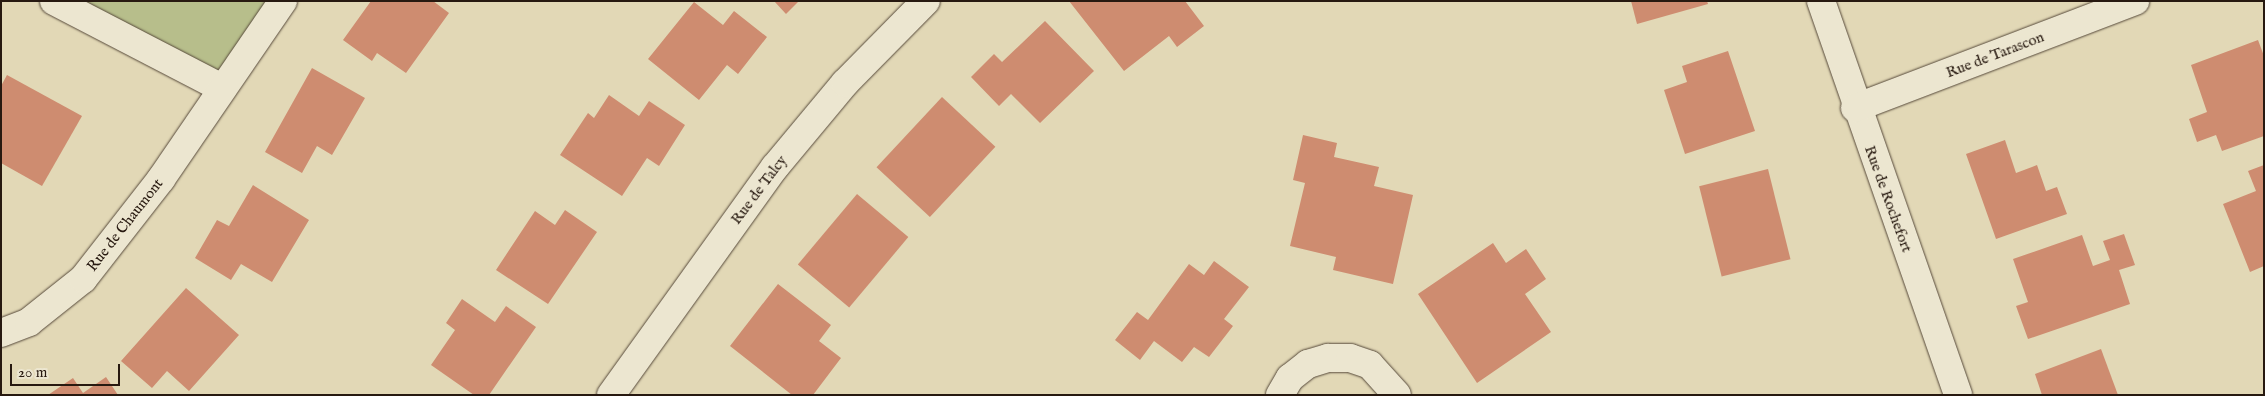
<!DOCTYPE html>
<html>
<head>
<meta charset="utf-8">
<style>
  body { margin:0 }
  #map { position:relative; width:2265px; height:396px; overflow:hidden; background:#e2d8b6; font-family:"IM FELL English",serif }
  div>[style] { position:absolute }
  .green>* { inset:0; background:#b7be8b }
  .building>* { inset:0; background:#ce8c70; transform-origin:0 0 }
  .roads { filter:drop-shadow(0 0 1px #56493a) drop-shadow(0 0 1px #56493a) }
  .minor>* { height:28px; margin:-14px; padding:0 14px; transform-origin:14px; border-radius:14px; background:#ece6d0 }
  span { translate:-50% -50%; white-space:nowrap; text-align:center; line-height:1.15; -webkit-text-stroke:4.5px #ece6d0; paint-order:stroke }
  .street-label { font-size:15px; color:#271910 }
  .frame { position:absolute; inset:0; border:2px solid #271910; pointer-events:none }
  .scale { position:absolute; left:10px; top:364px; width:110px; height:22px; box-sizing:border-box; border:2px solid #271910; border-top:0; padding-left:6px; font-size:15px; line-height:18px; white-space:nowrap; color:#271910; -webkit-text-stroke:4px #ece6d0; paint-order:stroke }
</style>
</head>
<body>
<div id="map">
  <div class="green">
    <i style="clip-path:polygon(54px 1px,283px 1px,220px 87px)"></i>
  </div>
  <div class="building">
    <i style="clip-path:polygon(371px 1px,433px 1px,449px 13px,406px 73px,377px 53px,372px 61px,343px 40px)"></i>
    <i style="clip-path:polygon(774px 1px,799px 1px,786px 14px)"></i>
    <i style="clip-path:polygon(1069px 1px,1185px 1px,1204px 26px,1177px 47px,1169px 36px,1124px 71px)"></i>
    <i style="clip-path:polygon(1631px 1px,1707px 1px,1708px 4px,1637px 24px)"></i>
    <i style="clip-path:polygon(694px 2px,723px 25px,734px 11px,767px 37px,738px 74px,727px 65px,699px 100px,648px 59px)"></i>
    <i style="clip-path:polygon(1045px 21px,1094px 71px,1040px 123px,1011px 94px,999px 106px,971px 77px,994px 54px,1002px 62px)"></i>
    <i style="clip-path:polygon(2258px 40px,2264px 56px,2264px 136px,2222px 151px,2216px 135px,2197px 142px,2189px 119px,2207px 112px,2191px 65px)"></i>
    <i style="clip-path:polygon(1728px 51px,1755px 131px,1685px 154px,1664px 90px,1687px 82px,1682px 66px)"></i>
    <i style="clip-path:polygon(312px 68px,365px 98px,332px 155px,317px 146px,302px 173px,265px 152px)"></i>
    <i style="clip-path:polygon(7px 75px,82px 116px,42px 186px,1px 163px,1px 86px)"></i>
    <i style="clip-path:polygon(609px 95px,639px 116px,649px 101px,685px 125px,659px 166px,647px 158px,622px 196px,560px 155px,588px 113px,594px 118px)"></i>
    <i style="left:942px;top:97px;width:73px;height:96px;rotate:43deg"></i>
    <i style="clip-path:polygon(1303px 135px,1337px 143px,1334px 157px,1379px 167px,1374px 186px,1413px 195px,1393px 284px,1333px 270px,1336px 257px,1290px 246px,1305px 183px,1293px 180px)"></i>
    <i style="clip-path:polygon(2005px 140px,2016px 173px,2037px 165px,2046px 191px,2057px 187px,2067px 214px,1996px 239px,1966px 154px)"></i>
    <i style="clip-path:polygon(2264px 165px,2264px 266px,2250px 272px,2223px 204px,2256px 191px,2248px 171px)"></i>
    <i style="left:1768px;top:169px;width:93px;height:71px;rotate:76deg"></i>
    <i style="clip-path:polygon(253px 185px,309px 220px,272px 282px,241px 264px,231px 280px,195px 258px,217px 220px,229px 226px)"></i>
    <i style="left:857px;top:194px;width:67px;height:92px;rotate:40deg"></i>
    <i style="clip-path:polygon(565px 210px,597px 232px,548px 304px,496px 270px,535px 211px,555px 225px)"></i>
    <i style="clip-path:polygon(2124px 234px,2135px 265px,2119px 270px,2130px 304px,2028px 339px,2016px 306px,2028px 302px,2013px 259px,2082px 235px,2093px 266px,2110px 260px,2103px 241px)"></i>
    <i style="clip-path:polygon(1493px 243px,1506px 263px,1526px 249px,1546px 279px,1525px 294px,1551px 332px,1477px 383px,1418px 294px)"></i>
    <i style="clip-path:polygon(1214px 261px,1249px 287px,1224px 319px,1233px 326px,1209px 357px,1194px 347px,1182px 362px,1154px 341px,1140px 360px,1115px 340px,1137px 312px,1148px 320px,1189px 264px,1204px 275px)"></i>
    <i style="clip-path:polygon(778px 284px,831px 325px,819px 341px,841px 358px,813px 395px,792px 395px,730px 346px)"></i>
    <i style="clip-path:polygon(186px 288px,239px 335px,189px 391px,167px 371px,152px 388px,121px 361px)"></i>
    <i style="clip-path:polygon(462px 299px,495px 322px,506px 306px,536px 327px,489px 395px,474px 395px,431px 365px,455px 330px,446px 323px)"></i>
    <i style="clip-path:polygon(2101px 349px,2118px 395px,2042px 395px,2035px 374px)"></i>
    <i style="clip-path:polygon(106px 377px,118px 395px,48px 395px,73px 378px,83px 393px)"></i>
  </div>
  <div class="roads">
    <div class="minor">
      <i style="left:54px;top:1px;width:187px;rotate:27.4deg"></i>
      <i style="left:1821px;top:1px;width:417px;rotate:70.8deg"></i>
      <i style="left:1855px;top:108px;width:300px;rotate:-20.9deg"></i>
      <i style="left:1px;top:333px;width:30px;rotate:-21deg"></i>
      <i style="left:29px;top:322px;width:69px;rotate:-38.5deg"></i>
      <i style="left:83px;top:279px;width:127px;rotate:-52deg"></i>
      <i style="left:161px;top:179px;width:216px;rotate:-55.6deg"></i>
      <i style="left:611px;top:395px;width:281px;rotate:-54.3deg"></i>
      <i style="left:775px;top:167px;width:109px;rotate:-50.2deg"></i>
      <i style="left:845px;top:83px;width:115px;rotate:-45.4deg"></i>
      <i style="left:1280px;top:395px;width:20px;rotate:-60deg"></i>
      <i style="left:1290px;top:378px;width:23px;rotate:-38deg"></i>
      <i style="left:1308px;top:364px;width:21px;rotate:-17deg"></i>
      <i style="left:1328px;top:358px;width:22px"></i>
      <i style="left:1350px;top:358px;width:21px;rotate:19deg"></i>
      <i style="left:1370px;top:365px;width:40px;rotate:48deg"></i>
    </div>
  </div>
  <div class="street-label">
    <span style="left:1995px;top:55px;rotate:-21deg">Rue de Tarascon</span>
    <span style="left:759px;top:190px;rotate:-53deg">Rue de Talcy</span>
    <span style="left:1888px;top:199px;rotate:70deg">Rue de Rochefort</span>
    <span style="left:125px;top:225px;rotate:-52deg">Rue de Chaumont</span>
  </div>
  <div class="frame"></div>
  <div class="scale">20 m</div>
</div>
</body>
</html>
